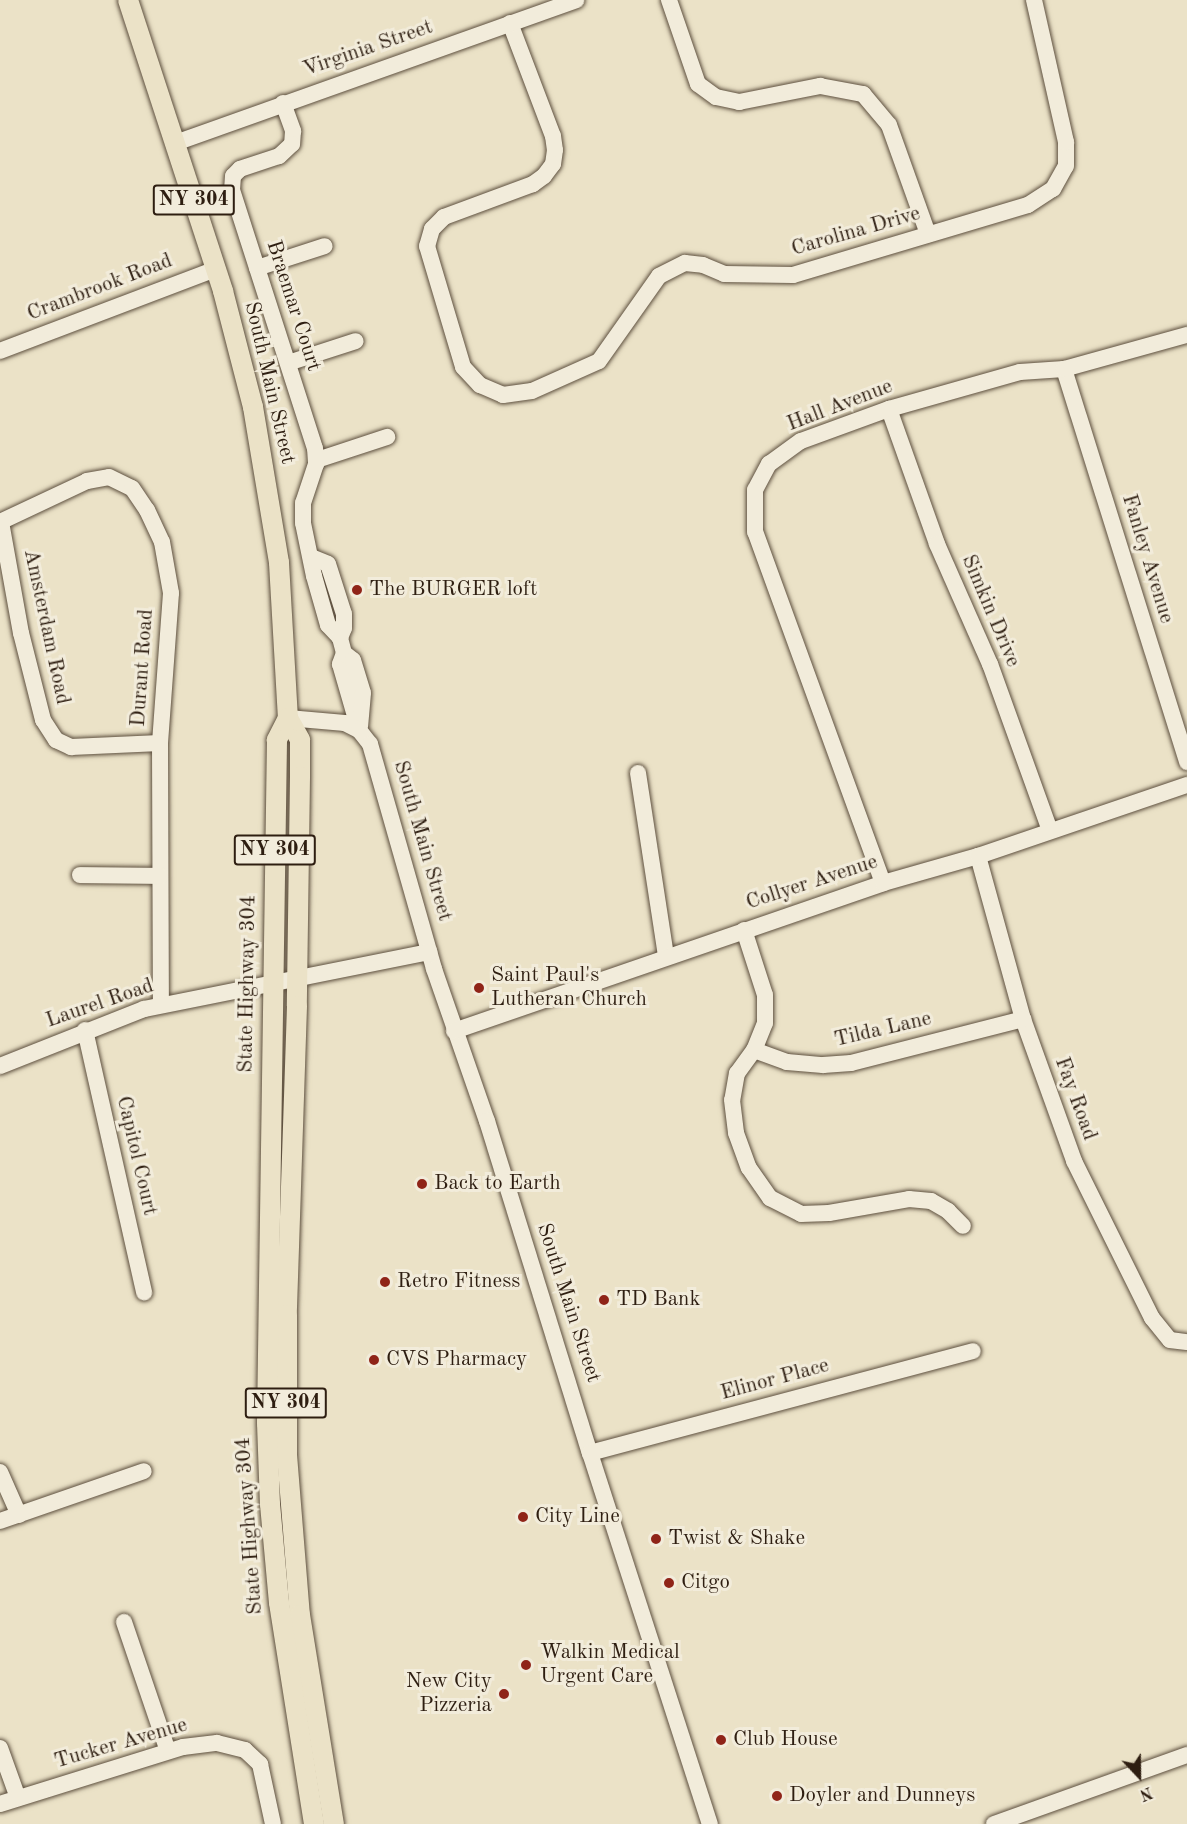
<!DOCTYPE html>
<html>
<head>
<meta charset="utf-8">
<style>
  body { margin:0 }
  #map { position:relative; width:1187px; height:1824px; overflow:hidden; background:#ebe2c7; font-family:"Old Standard TT",serif }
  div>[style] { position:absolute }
  .roads { filter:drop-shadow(0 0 2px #5d4f3e) drop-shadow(0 0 2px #5d4f3e) }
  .minor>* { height:16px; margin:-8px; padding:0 8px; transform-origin:8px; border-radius:8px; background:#f2ecdb }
  .major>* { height:20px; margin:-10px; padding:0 10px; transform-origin:10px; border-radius:10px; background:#ebe2c7 }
  .dots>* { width:16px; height:16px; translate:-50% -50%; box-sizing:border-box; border:3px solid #f2ecdb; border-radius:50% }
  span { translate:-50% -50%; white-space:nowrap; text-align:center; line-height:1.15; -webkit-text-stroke:6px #f2ecdb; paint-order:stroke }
  .shield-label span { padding:2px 4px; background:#f2ecdb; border:2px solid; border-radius:4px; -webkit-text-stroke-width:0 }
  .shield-label { font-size:20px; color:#2e1e11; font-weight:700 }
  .street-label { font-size:21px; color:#2e1e11 }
  .poi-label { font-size:21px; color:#2e1e11 }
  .left { translate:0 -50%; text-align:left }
  .right { translate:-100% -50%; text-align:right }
  .north { position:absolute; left:1109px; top:1746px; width:60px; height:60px; -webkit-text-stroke:4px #f2ecdb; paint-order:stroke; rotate:158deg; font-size:16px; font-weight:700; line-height:24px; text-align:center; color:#2e1e11 }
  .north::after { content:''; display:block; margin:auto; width:21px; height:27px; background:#2e1e11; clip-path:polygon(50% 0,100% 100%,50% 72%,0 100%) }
</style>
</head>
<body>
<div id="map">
  <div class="roads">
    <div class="minor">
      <i style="left:669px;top:0;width:89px;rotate:71deg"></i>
      <i style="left:698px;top:84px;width:22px;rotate:36deg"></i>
      <i style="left:716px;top:97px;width:24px;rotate:12deg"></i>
      <i style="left:739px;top:102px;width:83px;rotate:-11.2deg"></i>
      <i style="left:820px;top:86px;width:44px;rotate:10.5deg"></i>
      <i style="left:863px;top:94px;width:40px;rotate:50deg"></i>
      <i style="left:889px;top:125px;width:116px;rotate:70.3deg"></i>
      <i style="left:510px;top:23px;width:121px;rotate:69.2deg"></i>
      <i style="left:553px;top:136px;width:14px;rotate:82deg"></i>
      <i style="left:555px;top:150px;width:14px;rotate:98deg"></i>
      <i style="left:553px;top:164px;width:15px;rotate:127deg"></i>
      <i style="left:544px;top:176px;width:14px;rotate:144deg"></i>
      <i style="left:533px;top:184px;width:95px;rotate:159.7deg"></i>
      <i style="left:444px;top:217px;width:17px;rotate:135deg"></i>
      <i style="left:432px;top:229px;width:18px;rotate:106deg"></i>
      <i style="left:427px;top:246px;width:126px;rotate:73.4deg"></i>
      <i style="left:463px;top:367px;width:25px;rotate:47deg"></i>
      <i style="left:480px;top:385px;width:25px;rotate:23deg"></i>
      <i style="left:503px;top:395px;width:29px;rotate:-8deg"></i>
      <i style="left:532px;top:391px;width:73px;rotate:-24.1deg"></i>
      <i style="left:599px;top:361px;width:104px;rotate:-54.8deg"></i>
      <i style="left:659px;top:276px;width:29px;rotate:-27deg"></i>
      <i style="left:685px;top:263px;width:18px;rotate:6deg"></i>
      <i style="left:703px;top:265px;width:23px;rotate:23deg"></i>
      <i style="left:724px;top:274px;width:69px;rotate:0.8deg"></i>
      <i style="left:793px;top:275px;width:245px;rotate:-16.6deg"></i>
      <i style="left:1028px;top:205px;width:30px;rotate:-33deg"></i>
      <i style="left:1053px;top:189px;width:26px;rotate:-61deg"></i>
      <i style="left:1066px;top:166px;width:24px;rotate:-90deg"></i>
      <i style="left:1066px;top:142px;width:146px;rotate:-102.7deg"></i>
      <i style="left:283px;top:103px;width:30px;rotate:70deg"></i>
      <i style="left:293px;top:131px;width:13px;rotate:94deg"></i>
      <i style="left:292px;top:144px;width:18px;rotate:137deg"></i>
      <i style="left:279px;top:156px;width:41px;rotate:161.6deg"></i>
      <i style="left:240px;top:169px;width:10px;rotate:135deg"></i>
      <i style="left:233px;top:176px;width:14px;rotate:94deg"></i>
      <i style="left:232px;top:190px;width:271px;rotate:72.2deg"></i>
      <i style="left:315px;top:448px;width:16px;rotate:86deg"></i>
      <i style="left:316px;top:464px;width:41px;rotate:108.4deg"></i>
      <i style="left:303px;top:503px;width:20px;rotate:90deg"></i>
      <i style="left:303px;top:523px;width:54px;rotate:78.3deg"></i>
      <i style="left:314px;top:576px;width:51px;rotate:74.1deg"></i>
      <i style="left:328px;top:625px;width:18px;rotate:47deg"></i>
      <i style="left:175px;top:143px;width:426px;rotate:-19.6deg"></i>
      <i style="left:257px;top:268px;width:71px;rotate:-17.9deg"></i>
      <i style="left:0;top:351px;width:231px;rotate:-20.8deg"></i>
      <i style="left:288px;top:363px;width:71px;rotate:-17.9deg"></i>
      <i style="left:1064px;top:369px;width:412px;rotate:72.6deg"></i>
      <i style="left:889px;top:409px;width:143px;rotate:70.4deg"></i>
      <i style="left:937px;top:544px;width:131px;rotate:66.2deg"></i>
      <i style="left:990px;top:664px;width:177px;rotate:70.2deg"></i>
      <i style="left:317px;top:460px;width:74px;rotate:-18.2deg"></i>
      <i style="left:0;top:522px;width:96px;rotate:-25.2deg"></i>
      <i style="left:87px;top:481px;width:22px;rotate:-10deg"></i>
      <i style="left:109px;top:477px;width:25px;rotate:26deg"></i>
      <i style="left:132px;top:488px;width:27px;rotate:56deg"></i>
      <i style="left:147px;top:510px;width:35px;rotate:65deg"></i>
      <i style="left:162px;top:542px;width:52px;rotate:80deg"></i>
      <i style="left:171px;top:593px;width:150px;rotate:94.2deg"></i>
      <i style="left:160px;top:743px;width:262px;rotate:89.8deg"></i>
      <i style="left:1px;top:522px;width:113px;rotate:79.8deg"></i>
      <i style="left:21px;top:633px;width:90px;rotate:75.8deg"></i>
      <i style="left:43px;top:720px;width:24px;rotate:57deg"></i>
      <i style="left:56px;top:740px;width:17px;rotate:25deg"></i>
      <i style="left:71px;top:747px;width:89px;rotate:-2.6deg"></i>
      <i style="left:311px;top:557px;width:18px;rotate:22deg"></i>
      <i style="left:328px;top:564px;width:52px;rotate:72.3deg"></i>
      <i style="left:344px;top:614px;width:14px;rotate:90deg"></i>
      <i style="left:344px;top:628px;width:11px;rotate:112deg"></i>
      <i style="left:340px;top:638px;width:16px;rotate:75deg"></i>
      <i style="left:344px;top:653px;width:12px;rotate:110deg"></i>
      <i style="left:340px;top:664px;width:69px;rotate:73.9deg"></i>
      <i style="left:344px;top:653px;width:11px;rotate:38deg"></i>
      <i style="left:353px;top:660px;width:34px;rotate:73deg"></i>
      <i style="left:363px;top:693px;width:33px;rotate:95deg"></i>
      <i style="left:288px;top:718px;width:57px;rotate:5deg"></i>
      <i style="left:345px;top:723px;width:16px;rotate:27deg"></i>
      <i style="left:359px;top:730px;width:18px;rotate:52deg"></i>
      <i style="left:370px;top:744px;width:234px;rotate:74.1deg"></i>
      <i style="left:434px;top:969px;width:161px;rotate:70.8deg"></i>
      <i style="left:487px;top:1121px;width:348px;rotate:72.8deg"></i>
      <i style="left:590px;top:1453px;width:390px;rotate:72.1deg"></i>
      <i style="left:638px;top:773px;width:185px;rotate:81.3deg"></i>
      <i style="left:978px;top:856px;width:169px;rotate:74.6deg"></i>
      <i style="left:1023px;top:1019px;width:151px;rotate:70.2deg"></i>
      <i style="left:1074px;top:1161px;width:175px;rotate:63.6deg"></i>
      <i style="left:1152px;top:1318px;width:28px;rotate:51deg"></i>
      <i style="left:1170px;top:1340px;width:17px;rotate:7deg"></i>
      <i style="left:80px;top:875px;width:80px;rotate:0.7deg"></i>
      <i style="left:883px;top:883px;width:374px;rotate:-110deg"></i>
      <i style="left:755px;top:532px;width:42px;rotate:-90deg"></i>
      <i style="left:755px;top:490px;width:30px;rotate:-62deg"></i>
      <i style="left:769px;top:464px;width:39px;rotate:-36deg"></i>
      <i style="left:801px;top:441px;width:94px;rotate:-20deg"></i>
      <i style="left:889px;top:409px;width:136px;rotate:-15.8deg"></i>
      <i style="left:1020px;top:372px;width:44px;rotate:-3.9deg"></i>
      <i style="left:1064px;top:369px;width:128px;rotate:-15.5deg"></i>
      <i style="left:744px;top:930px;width:68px;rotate:72.1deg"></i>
      <i style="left:765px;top:995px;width:28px;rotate:90deg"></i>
      <i style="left:765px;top:1023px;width:29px;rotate:112deg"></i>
      <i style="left:754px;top:1050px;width:29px;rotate:126deg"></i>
      <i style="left:737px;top:1073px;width:27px;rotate:100deg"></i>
      <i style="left:732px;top:1100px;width:33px;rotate:83deg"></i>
      <i style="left:736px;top:1133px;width:37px;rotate:70deg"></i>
      <i style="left:749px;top:1168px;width:37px;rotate:55deg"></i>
      <i style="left:770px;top:1198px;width:35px;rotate:27deg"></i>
      <i style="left:801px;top:1214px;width:28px;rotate:-2deg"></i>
      <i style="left:829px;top:1213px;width:81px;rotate:-9.9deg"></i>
      <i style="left:909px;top:1199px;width:22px;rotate:5deg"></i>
      <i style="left:931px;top:1201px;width:20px;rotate:30deg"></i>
      <i style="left:948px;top:1211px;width:21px;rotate:45deg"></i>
      <i style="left:85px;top:1030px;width:269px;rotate:77.3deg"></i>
      <i style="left:454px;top:1031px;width:454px;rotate:-19deg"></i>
      <i style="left:883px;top:883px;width:99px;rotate:-15.9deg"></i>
      <i style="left:978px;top:856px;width:221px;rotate:-18.8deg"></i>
      <i style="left:754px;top:1050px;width:35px;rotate:20deg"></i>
      <i style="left:787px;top:1062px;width:36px;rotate:5deg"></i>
      <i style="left:823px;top:1065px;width:28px;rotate:-4deg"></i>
      <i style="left:851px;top:1063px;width:178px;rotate:-14.3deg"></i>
      <i style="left:0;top:1066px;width:155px;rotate:-21.6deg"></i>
      <i style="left:144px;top:1009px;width:291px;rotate:-11.3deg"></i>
      <i style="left:590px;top:1453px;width:396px;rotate:-14.9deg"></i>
      <i style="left:0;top:1472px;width:47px;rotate:66.2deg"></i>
      <i style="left:0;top:1521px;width:152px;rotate:-19.1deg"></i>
      <i style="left:124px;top:1622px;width:136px;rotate:71.2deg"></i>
      <i style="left:0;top:1748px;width:53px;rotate:70.2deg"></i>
      <i style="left:0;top:1804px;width:192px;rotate:-17.3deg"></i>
      <i style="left:183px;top:1747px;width:34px;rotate:-7deg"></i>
      <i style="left:217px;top:1743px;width:29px;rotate:14deg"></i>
      <i style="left:245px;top:1750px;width:21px;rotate:43deg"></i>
      <i style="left:260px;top:1764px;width:61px;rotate:77.8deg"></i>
      <i style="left:994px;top:1824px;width:205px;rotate:-19.7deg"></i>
    </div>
    <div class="major">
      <i style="left:128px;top:0;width:306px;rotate:71.9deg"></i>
      <i style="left:223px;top:291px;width:120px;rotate:75.5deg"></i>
      <i style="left:253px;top:407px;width:158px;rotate:80.5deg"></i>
      <i style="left:279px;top:563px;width:155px;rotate:86.7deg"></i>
      <i style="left:288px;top:718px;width:25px;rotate:61deg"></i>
      <i style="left:300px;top:740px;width:37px;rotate:90deg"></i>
      <i style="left:300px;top:777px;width:229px;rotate:90.8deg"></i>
      <i style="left:297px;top:1006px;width:309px;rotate:91.9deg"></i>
      <i style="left:287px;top:1315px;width:140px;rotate:90deg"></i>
      <i style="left:287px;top:1455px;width:161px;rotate:85.4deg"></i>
      <i style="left:300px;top:1615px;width:212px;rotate:80.8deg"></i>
      <i style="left:288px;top:718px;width:25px;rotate:117deg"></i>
      <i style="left:277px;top:740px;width:683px;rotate:90.84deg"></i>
      <i style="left:267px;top:1423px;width:81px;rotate:87.9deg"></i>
      <i style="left:270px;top:1504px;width:99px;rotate:84.8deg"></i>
      <i style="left:279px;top:1603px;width:224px;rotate:81deg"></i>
    </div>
  </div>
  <div class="dots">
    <i style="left:357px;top:590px;background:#8f2418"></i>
    <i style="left:479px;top:988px;background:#8f2418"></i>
    <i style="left:422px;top:1184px;background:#8f2418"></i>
    <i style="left:385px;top:1282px;background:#8f2418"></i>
    <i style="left:604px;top:1300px;background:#8f2418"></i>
    <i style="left:374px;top:1360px;background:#8f2418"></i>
    <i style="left:523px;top:1517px;background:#8f2418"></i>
    <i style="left:656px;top:1539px;background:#8f2418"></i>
    <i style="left:669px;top:1583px;background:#8f2418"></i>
    <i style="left:526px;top:1665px;background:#8f2418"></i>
    <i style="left:504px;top:1694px;background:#8f2418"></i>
    <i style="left:721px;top:1740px;background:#8f2418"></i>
    <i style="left:777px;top:1796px;background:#8f2418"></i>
  </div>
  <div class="shield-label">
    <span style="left:194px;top:200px">NY 304</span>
    <span style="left:275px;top:850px">NY 304</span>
    <span style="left:286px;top:1403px">NY 304</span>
  </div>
  <div class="street-label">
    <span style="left:368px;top:49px;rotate:-19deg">Virginia Street</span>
    <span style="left:856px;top:232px;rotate:-16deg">Carolina Drive</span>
    <span style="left:100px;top:288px;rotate:-21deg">Crambrook Road</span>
    <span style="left:293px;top:306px;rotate:72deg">Braemar Court</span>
    <span style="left:269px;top:383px;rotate:77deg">South Main Street</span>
    <span style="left:840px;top:406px;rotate:-21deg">Hall Avenue</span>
    <span style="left:1147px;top:559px;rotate:73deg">Fanley Avenue</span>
    <span style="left:990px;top:611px;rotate:67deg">Simkin Drive</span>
    <span style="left:46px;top:627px;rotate:78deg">Amsterdam Road</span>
    <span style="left:143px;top:668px;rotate:-86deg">Durant Road</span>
    <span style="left:422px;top:841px;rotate:74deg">South Main Street</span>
    <span style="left:812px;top:883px;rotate:-18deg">Collyer Avenue</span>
    <span style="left:248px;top:984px;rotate:-89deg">State Highway 304</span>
    <span style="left:100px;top:1004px;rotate:-19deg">Laurel Road</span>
    <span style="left:883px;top:1030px;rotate:-13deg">Tilda Lane</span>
    <span style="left:1075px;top:1099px;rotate:70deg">Fay Road</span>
    <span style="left:136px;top:1156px;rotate:77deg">Capitol Court</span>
    <span style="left:568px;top:1303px;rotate:72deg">South Main Street</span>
    <span style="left:775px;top:1380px;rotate:-15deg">Elinor Place</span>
    <span style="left:250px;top:1526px;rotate:-94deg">State Highway 304</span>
    <span style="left:121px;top:1744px;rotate:-16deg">Tucker Avenue</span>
  </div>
  <div class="poi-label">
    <span class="left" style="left:369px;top:590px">The BURGER loft</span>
    <span class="left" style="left:491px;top:988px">Saint Paul's<br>Lutheran Church</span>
    <span class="left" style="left:434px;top:1184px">Back to Earth</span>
    <span class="left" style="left:397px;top:1282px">Retro Fitness</span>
    <span class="left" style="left:616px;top:1300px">TD Bank</span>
    <span class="left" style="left:386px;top:1360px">CVS Pharmacy</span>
    <span class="left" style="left:535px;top:1517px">City Line</span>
    <span class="left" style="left:668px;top:1539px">Twist &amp; Shake</span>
    <span class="left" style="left:681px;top:1583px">Citgo</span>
    <span class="left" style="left:540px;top:1665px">Walkin Medical<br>Urgent Care</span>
    <span class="right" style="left:492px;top:1694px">New City<br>Pizzeria</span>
    <span class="left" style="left:733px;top:1740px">Club House</span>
    <span class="left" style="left:789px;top:1796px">Doyler and Dunneys</span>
  </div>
  <div class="north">N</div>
</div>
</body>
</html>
